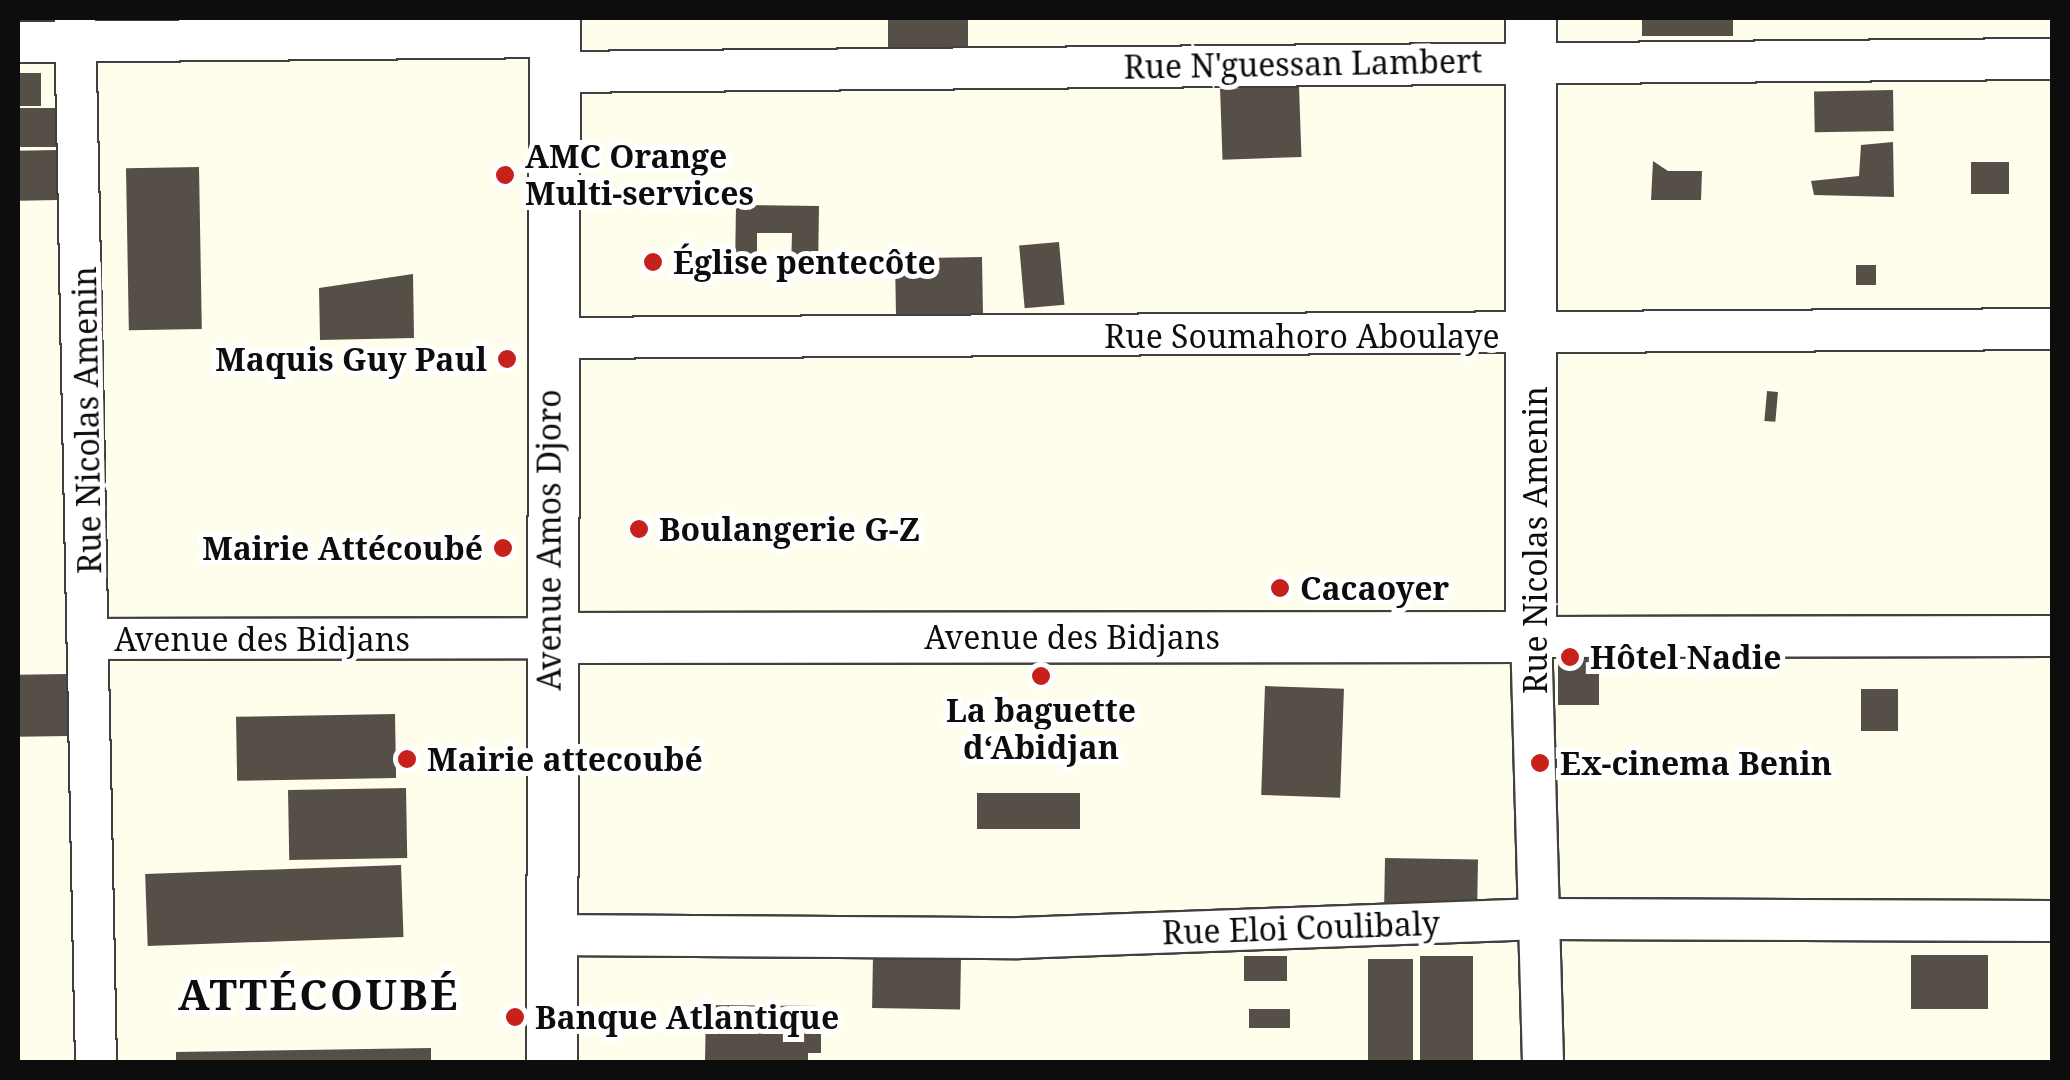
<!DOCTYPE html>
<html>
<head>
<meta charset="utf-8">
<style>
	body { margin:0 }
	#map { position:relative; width:2070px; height:1080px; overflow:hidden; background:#fffdec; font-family:"Noto Serif",serif }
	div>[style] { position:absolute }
	.building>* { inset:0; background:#564f48; transform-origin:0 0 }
	.roads { filter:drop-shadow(2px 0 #404040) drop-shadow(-2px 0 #404040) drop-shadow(0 2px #404040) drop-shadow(0 -2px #404040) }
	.minor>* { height:40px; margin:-20px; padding:0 20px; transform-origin:20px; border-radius:20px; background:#fff }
	.tertiary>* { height:50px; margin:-25px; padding:0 25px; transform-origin:25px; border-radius:25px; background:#fff }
	.dots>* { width:28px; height:28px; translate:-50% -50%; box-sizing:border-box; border:5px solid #fff; border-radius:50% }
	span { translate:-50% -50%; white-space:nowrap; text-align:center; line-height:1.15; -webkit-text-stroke:10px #fff; paint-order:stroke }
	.street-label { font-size:32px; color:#0d0d0d }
	.poi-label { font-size:32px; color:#0d0d0d; font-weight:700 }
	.left { translate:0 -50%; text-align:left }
	.right { translate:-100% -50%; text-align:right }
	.district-label { font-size:42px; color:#0d0d0d; font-weight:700; letter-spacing:2.5px }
	.frame { position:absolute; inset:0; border:20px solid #0d0d0d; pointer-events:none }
</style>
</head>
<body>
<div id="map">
	<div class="building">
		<i style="left:888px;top:18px;width:80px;height:32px"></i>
		<i style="left:1642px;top:18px;width:91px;height:18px"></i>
		<i style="left:41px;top:73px;width:33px;height:23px;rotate:90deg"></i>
		<i style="left:1299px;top:86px;width:71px;height:79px;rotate:88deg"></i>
		<i style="left:1893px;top:90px;width:41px;height:79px;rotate:89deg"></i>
		<i style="left:18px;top:108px;width:39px;height:39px"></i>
		<i style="clip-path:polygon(1893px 142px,1894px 197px,1814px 195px,1811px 181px,1859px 176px,1861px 145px)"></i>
		<i style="left:57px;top:150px;width:50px;height:39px;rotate:89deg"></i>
		<i style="clip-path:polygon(1653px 161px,1668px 171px,1702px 171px,1701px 200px,1651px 200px)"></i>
		<i style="left:2009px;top:162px;width:32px;height:38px;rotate:90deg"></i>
		<i style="left:199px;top:167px;width:162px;height:73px;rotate:89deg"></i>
		<i style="clip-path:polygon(736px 205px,819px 206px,818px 271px,791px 271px,792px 233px,757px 233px,757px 268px,735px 268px)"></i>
		<i style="left:1059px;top:242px;width:63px;height:40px;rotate:85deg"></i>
		<i style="left:982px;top:257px;width:57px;height:87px;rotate:89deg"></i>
		<i style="left:1856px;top:265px;width:20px;height:20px"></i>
		<i style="clip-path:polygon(413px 274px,414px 338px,320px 340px,319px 288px)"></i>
		<i style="left:1767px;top:391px;width:11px;height:30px;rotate:5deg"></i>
		<i style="left:1558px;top:646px;width:41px;height:59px"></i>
		<i style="left:67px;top:674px;width:62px;height:49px;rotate:89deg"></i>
		<i style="left:1265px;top:686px;width:79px;height:109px;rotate:2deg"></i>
		<i style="left:1861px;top:689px;width:37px;height:42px"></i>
		<i style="left:395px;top:714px;width:64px;height:159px;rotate:89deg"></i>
		<i style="left:406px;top:788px;width:70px;height:118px;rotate:89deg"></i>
		<i style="left:977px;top:793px;width:103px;height:36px"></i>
		<i style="left:1385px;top:858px;width:93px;height:47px;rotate:1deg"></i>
		<i style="left:401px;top:865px;width:72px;height:256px;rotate:88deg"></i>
		<i style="left:1911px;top:955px;width:77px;height:54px"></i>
		<i style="left:873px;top:956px;width:88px;height:52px;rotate:1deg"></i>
		<i style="left:1244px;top:956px;width:43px;height:25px"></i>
		<i style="left:1420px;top:956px;width:53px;height:106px"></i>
		<i style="left:1368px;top:959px;width:45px;height:103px"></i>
		<i style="clip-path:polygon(706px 1005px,821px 1006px,821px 1053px,808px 1053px,808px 1062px,705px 1062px)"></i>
		<i style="left:1249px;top:1009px;width:41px;height:19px"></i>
		<i style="clip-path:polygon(431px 1048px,431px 1062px,176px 1062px,176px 1052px)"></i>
	</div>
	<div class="roads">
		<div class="minor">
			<i style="left:75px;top:18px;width:1044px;rotate:88.85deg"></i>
			<i style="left:18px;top:42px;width:537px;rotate:-0.53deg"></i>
			<i style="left:553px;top:72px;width:1499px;rotate:-0.5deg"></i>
			<i style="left:551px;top:338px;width:1501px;rotate:-0.34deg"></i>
			<i style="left:92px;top:639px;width:455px;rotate:-0.1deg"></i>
			<i style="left:549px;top:935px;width:470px;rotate:0.4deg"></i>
			<i style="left:1019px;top:938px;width:521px;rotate:-2.09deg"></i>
			<i style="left:1540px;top:919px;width:512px;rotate:0.22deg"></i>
			<i style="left:1543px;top:1062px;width:425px;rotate:-91.6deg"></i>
			<i style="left:1531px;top:637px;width:521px;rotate:-0.11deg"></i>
		</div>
		<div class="tertiary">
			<i style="left:547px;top:638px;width:984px;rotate:-0.06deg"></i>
			<i style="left:1531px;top:637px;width:619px;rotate:-90deg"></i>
			<i style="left:552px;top:1062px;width:1044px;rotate:-89.84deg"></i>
		</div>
	</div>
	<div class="dots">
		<i style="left:505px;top:175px;background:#c6211b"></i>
		<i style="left:653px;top:262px;background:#c6211b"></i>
		<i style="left:507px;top:359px;background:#c6211b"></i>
		<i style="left:639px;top:529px;background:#c6211b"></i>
		<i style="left:503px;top:548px;background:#c6211b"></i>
		<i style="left:1280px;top:588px;background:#c6211b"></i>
		<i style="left:1570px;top:657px;background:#c6211b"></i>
		<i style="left:1041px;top:676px;background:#c6211b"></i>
		<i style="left:407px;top:759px;background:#c6211b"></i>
		<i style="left:1540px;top:763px;background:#c6211b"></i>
		<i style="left:515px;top:1017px;background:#c6211b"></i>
	</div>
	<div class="street-label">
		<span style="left:1303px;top:64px;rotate:-1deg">Rue N'guessan Lambert</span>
		<span style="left:1302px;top:336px">Rue Soumahoro Aboulaye</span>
		<span style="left:87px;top:420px;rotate:-91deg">Rue Nicolas Amenin</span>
		<span style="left:549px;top:540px;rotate:-90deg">Avenue Amos Djoro</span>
		<span style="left:1535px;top:540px;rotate:-90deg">Rue Nicolas Amenin</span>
		<span style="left:1072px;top:637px">Avenue des Bidjans</span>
		<span style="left:262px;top:639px">Avenue des Bidjans</span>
		<span style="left:1301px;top:928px;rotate:-2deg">Rue Eloi Coulibaly</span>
	</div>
	<div class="poi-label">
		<span class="left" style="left:525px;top:175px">AMC Orange<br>Multi-services</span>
		<span class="left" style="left:673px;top:262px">Église pentecôte</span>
		<span class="right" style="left:487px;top:359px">Maquis Guy Paul</span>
		<span class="left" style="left:659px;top:529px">Boulangerie G-Z</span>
		<span class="right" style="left:483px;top:548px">Mairie Attécoubé</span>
		<span class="left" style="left:1300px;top:588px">Cacaoyer</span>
		<span class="left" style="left:1590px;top:657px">Hôtel Nadie</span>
		<span style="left:1041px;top:729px">La baguette<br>d‘Abidjan</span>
		<span class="left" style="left:427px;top:759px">Mairie attecoubé</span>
		<span class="left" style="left:1560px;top:763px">Ex-cinema Benin</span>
		<span class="left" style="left:535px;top:1017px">Banque Atlantique</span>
	</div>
	<div class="district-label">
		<span style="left:319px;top:994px">ATTÉCOUBÉ</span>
	</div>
	<div class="frame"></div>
</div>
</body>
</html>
